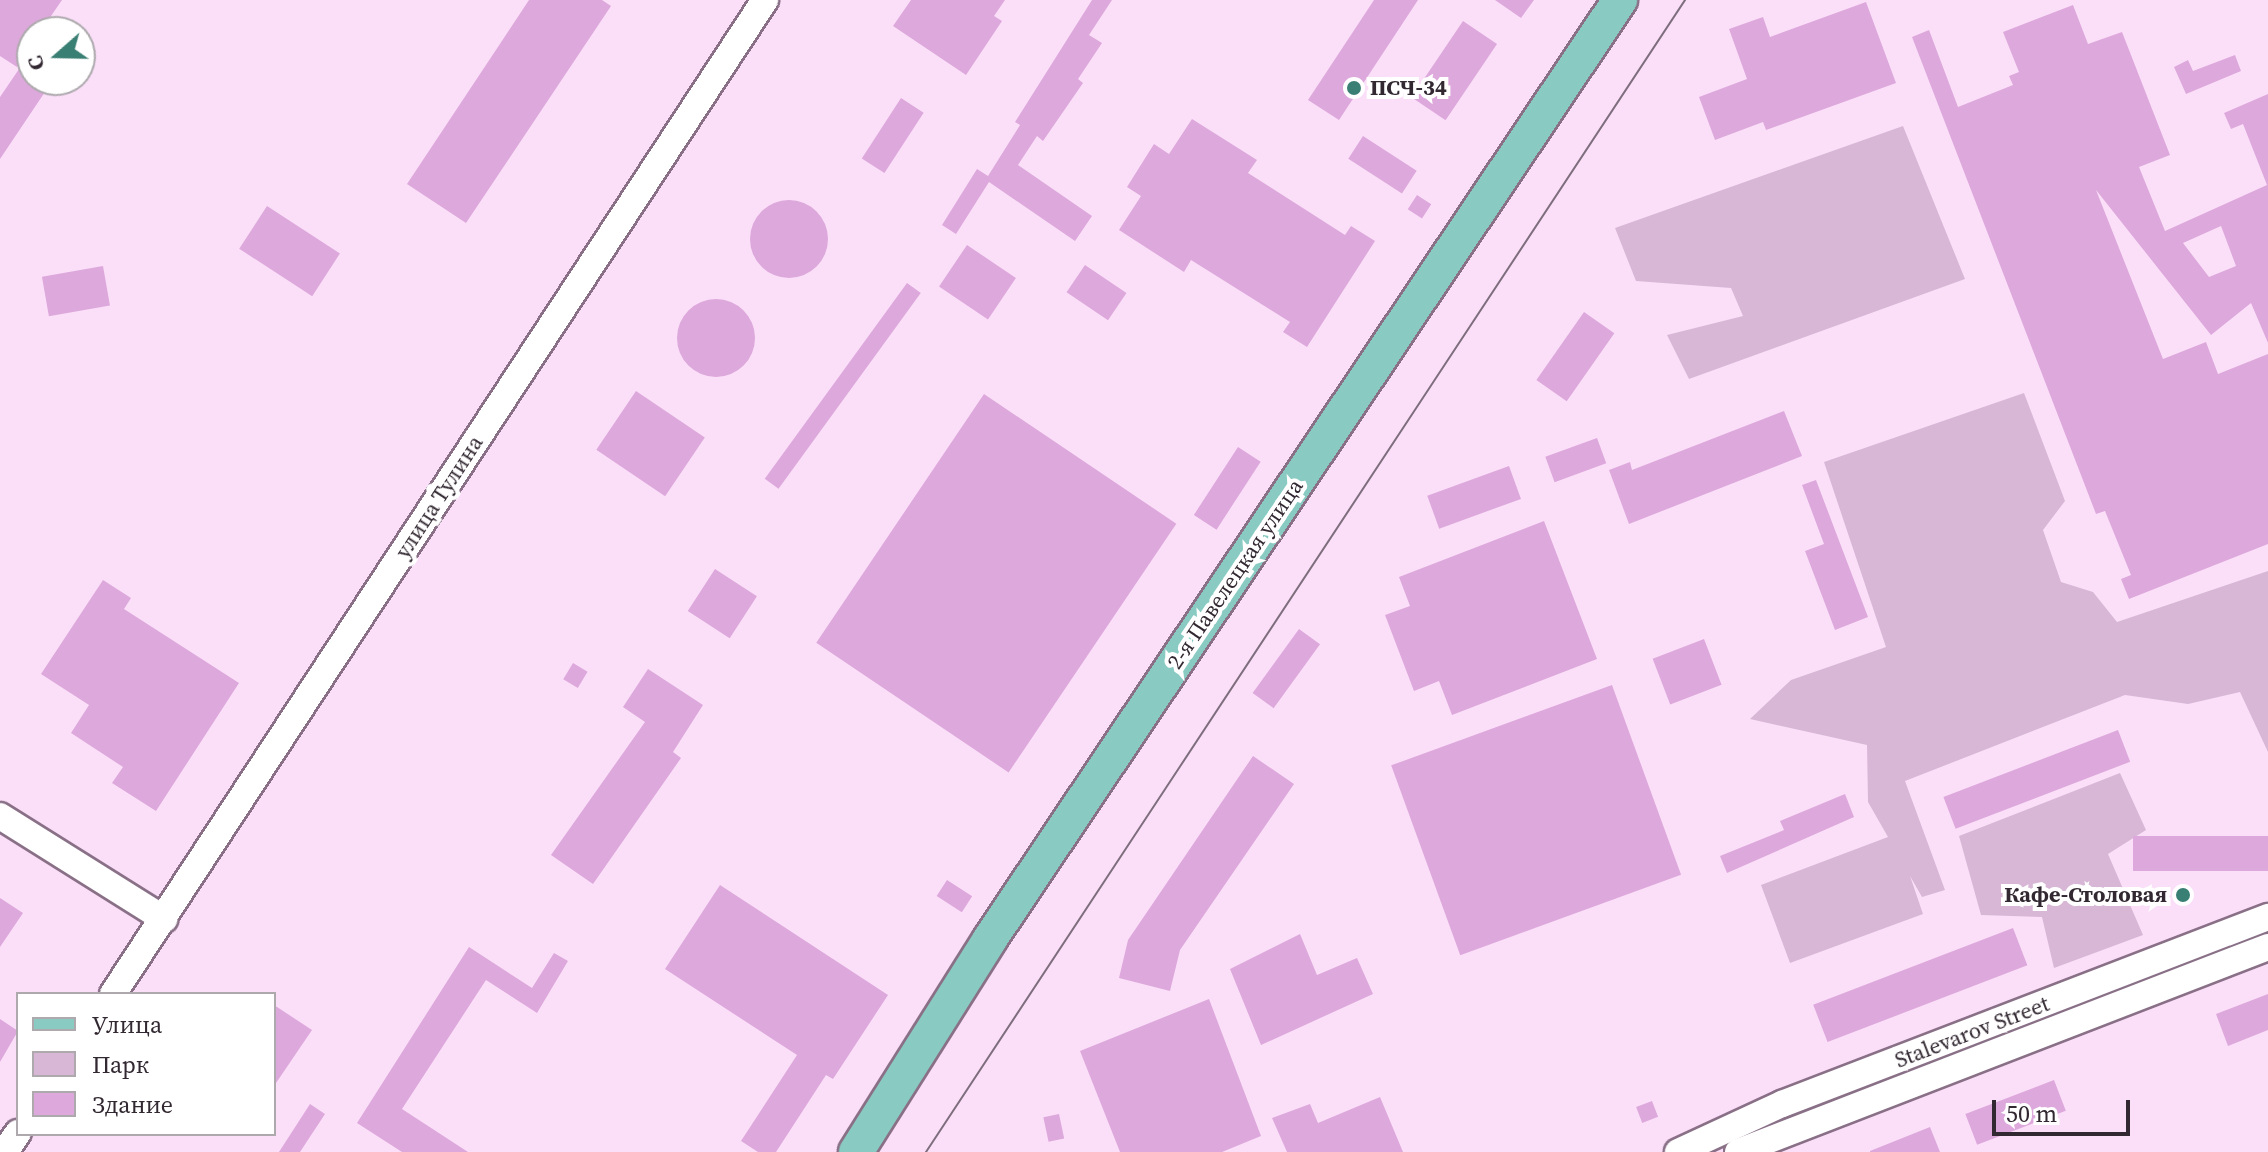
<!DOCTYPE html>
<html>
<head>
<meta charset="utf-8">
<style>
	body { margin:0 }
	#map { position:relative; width:2268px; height:1152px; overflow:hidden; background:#fbdff9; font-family:"Source Serif 4",serif }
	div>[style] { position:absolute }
	.green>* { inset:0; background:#d7b7d5 }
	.building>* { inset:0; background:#dda8db; transform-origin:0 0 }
	.round { border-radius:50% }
	.roads { filter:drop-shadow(2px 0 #897087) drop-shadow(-2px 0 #897087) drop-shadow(0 2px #897087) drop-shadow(0 -2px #897087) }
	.minor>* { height:26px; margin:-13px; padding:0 13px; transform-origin:13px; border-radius:13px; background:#fff }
	.major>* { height:34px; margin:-17px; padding:0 17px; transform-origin:17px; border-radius:17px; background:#89cbc2 }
	.tram>* { height:2px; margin:-1px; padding:0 1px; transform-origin:1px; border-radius:1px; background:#7e6e7d }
	.dots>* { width:22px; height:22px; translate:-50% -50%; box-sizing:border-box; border:4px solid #fff; border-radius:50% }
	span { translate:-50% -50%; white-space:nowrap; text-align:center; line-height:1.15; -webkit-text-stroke:8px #fff; paint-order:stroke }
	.poi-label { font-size:22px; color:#322831; font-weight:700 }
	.left { translate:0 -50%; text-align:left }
	.right { translate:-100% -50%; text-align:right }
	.street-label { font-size:22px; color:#322831 }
	.legend { position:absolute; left:16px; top:992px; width:260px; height:144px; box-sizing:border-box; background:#fff; border:2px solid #ada9ad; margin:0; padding:10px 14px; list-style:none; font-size:24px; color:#322831 }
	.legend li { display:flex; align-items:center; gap:16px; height:40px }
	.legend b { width:40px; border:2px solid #ada9ad }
	.north { position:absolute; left:16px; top:16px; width:80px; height:80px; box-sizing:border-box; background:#fff; border:2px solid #ada9ad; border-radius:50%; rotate:250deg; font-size:22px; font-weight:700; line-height:32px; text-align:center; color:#322831 }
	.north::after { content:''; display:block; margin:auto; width:28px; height:36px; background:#3a7f74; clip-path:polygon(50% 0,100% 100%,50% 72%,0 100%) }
	.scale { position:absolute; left:1992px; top:1100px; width:138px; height:36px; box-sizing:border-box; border:4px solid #322831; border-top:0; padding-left:10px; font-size:24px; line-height:28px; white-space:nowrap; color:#322831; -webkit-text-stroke:6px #fff; paint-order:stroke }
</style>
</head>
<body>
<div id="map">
	<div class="green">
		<i style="clip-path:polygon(1903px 126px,1965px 279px,1689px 379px,1667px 335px,1743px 316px,1731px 288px,1636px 281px,1615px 228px)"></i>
		<i style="clip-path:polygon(2024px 393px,2065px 501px,2043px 530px,2061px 582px,2093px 592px,2117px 622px,2268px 571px,2268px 752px,2240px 692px,2188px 704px,2125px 695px,1905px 781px,1945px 890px,1922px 897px,1910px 876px,1923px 914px,1790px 963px,1761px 885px,1888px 837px,1868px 802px,1867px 745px,1750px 719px,1791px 680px,1886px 647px,1824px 462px)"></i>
		<i style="clip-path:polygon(2120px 773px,2146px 830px,2108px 854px,2143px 935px,2054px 968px,2042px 917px,1981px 915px,1959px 836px)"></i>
	</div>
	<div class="building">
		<i style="clip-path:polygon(0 0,62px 0,40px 32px,32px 32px,32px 45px,17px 67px,0 56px)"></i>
		<i style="clip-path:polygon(529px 0,602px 0,611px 6px,466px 223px,407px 184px)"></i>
		<i style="clip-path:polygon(911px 0,1005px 0,994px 16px,1002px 21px,966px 75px,893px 26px)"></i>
		<i style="clip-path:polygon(1092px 0,1112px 0,1089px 35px,1102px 43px,1078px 79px,1083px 83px,1043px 141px,1037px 136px,1018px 165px,1092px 216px,1075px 241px,989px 182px,956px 234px,942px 225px,977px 169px,988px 176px,1020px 125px,1015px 122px)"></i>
		<i style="clip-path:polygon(1374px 0,1418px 0,1339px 120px,1308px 100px)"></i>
		<i style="clip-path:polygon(1495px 0,1534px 0,1521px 18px)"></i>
		<i style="clip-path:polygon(1866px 2px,1896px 83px,1766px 130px,1763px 122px,1715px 140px,1699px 97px,1747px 79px,1729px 29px,1763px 17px,1770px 37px)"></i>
		<i style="clip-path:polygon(evenodd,2073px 5px,2088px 44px,2122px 32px,2170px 155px,2139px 167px,2165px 231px,2267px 185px,2243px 124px,2231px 129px,2224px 113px,2268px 94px,2268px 343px,2251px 303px,2211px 335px,2096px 190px,2163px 359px,2206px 342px,2218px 374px,2268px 354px,2268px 544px,2129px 599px,2121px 579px,2131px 575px,2105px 511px,2096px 514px,1912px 37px,1929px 30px,1958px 107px,2013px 85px,2009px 76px,2019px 72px,2003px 32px,2073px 5px,2221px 226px,2236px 266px,2209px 277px,2183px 243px,2221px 226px)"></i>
		<i style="left:1463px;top:21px;width:41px;height:92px;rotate:34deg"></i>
		<i style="clip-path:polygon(32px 50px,32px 80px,53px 80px,0 159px,0 97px)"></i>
		<i style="clip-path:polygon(2235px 55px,2241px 71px,2186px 94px,2174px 67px,2188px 60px,2193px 71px)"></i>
		<i style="left:901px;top:98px;width:27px;height:72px;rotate:33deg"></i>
		<i style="clip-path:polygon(1192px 119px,1257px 160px,1248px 173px,1345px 235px,1351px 226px,1375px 241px,1307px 347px,1283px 332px,1290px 322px,1191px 260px,1184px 272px,1119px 230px,1141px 196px,1127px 187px,1154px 144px,1169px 154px)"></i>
		<i style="left:1363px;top:136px;width:64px;height:27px;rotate:33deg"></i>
		<i style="left:1417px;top:195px;width:17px;height:17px;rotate:33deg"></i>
		<i class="round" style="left:750px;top:200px;width:78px;height:78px"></i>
		<i style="left:267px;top:206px;width:87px;height:51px;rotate:33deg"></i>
		<i style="left:967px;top:245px;width:59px;height:50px;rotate:34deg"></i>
		<i style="left:1085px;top:265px;width:50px;height:33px;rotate:34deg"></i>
		<i style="left:103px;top:266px;width:40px;height:62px;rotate:80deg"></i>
		<i style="left:907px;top:283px;width:17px;height:242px;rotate:36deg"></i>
		<i class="round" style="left:677px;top:299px;width:78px;height:78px"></i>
		<i style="left:1584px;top:312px;width:37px;height:83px;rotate:35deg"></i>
		<i style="left:636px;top:391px;width:83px;height:71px;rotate:34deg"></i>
		<i style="left:984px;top:394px;width:232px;height:300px;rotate:34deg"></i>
		<i style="clip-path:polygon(1784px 411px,1802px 456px,1629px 524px,1609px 470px,1630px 462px,1632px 470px)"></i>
		<i style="left:1597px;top:438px;width:27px;height:55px;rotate:70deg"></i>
		<i style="left:1238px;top:447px;width:27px;height:81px;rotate:33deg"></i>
		<i style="left:1509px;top:466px;width:35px;height:87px;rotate:70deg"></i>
		<i style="clip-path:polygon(1816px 480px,1868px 617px,1835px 630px,1805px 551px,1824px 544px,1802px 485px)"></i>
		<i style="clip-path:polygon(1544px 521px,1597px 659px,1452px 715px,1439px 681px,1414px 691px,1385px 615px,1410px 606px,1399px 577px)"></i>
		<i style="left:715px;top:569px;width:50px;height:50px;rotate:33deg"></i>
		<i style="clip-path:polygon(103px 580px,131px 598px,124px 609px,239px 683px,156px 811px,112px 783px,123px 767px,71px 733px,89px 705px,41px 674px)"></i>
		<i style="left:1299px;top:629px;width:26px;height:79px;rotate:36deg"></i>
		<i style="left:1704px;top:639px;width:49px;height:55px;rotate:69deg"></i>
		<i style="left:573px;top:663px;width:17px;height:19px;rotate:31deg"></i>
		<i style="clip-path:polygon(648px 669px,703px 705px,673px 752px,681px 758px,593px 884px,551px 855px,645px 722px,623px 707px)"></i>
		<i style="left:1612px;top:685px;width:202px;height:235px;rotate:70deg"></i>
		<i style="left:2118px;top:730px;width:34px;height:187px;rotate:69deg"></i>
		<i style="clip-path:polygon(1253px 756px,1294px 784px,1180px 950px,1170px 991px,1119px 978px,1128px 940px)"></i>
		<i style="clip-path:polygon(1845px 794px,1854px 817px,1727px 873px,1720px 856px,1784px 830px,1780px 821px)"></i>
		<i style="left:2268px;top:836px;width:35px;height:135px;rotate:90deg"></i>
		<i style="left:947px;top:880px;width:30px;height:19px;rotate:33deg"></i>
		<i style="clip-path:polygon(720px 885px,888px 995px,833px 1079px,826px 1075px,776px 1152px,758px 1152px,741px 1141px,797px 1055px,665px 969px)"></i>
		<i style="clip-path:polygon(0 898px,23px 913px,0 947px)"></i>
		<i style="left:2013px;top:928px;width:40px;height:214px;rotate:69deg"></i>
		<i style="clip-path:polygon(1300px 934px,1317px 975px,1357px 958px,1373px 994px,1261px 1045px,1230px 969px)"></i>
		<i style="clip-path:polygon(469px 947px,532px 988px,554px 953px,568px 961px,537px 1013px,486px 980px,402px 1109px,468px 1152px,402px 1152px,357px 1123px)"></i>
		<i style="clip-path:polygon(2268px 994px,2268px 1030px,2228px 1046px,2216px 1014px)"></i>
		<i style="clip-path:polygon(1209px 999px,1261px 1136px,1222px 1152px,1120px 1152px,1080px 1051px)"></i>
		<i style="clip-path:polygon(274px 1005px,312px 1030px,274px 1086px)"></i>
		<i style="clip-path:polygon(0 1019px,18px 1031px,0 1062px)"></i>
		<i style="left:2054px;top:1080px;width:33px;height:95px;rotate:69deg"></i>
		<i style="clip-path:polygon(1380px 1097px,1403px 1152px,1287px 1152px,1272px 1118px,1310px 1104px,1318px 1123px)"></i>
		<i style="left:1652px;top:1101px;width:17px;height:17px;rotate:69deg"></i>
		<i style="clip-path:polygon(310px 1104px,325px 1114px,300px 1152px,279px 1152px)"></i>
		<i style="left:1059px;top:1114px;width:25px;height:16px;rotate:78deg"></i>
		<i style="clip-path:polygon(1930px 1127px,1940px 1152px,1870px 1152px,1870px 1151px)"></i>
	</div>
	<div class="roads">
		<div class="minor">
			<i style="left:0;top:816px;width:194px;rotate:32.1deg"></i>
			<i style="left:113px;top:994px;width:1189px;rotate:-56.74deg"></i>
			<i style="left:5px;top:1152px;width:23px;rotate:-56deg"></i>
			<i style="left:1678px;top:1152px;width:115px;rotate:-24.8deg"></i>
			<i style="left:1782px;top:1104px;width:521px;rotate:-21.05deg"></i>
			<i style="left:1738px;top:1152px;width:568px;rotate:-21.15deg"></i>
		</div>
		<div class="major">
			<i style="left:856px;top:1152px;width:252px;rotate:-57.8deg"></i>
			<i style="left:990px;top:939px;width:1131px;rotate:-56.14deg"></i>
		</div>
	</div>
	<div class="tram">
		<i style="left:926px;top:1152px;width:1380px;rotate:-56.62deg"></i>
	</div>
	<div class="dots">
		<i style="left:1354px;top:88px;background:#3a7f74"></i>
		<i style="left:2183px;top:895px;background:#3a7f74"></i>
	</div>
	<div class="poi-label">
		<span class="left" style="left:1370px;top:88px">ПСЧ-34</span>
		<span class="right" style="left:2167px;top:895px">Кафе-Столовая</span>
	</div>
	<div class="street-label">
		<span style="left:439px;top:497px;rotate:-57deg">улица Тулина</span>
		<span style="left:1235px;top:574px;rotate:-56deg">2-я Павелецкая улица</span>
		<span style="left:1972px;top:1032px;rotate:-21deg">Stalevarov Street</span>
	</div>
	<ul class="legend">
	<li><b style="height:10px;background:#89cbc2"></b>Улица</li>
	<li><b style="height:22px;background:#d7b7d5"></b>Парк</li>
	<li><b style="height:22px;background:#dda8db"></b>Здание</li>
	</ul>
	<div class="north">С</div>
	<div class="scale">50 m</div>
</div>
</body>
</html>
